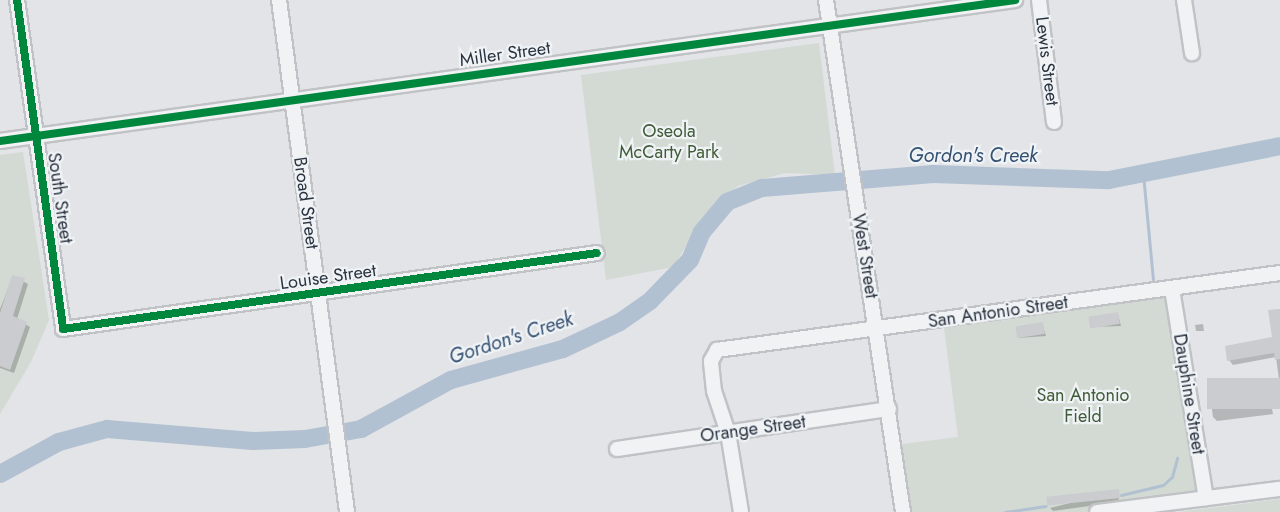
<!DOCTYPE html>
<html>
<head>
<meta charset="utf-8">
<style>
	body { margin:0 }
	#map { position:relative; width:1280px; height:512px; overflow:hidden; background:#e2e4e7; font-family:Jost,sans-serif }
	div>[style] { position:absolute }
	.green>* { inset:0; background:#d3dad3 }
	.shadow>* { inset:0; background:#0003 }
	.stream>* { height:3px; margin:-1.5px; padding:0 1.5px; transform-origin:1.5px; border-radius:1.5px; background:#b2c1d1 }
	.river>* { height:18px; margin:-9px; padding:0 9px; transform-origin:9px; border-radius:9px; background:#b2c1d1 }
	.building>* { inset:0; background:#cacccf; transform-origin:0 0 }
	.roads { filter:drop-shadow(2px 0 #c0c2c5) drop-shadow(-2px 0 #c0c2c5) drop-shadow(0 2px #c0c2c5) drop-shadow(0 -2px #c0c2c5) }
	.minor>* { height:14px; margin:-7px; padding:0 7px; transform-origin:7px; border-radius:7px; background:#f1f2f4 }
	.cycleway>* { height:8px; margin:-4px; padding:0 4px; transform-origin:4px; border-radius:4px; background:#00873e }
	span { translate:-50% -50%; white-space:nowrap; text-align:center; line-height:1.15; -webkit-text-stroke:4.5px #f0f3f6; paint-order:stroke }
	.street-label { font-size:18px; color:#29323f }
	.park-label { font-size:18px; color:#3f5b37 }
	.water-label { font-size:20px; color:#355172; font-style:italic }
</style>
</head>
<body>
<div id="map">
	<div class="green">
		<i style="clip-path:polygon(819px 43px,835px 175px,785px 173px,738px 186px,705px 216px,673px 267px,606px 280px,581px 75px)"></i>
		<i style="clip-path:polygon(23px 152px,49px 320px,31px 362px,0 414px,0 155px)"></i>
		<i style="clip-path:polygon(1172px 289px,1206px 498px,1097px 512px,903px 512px,894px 445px,958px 437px,943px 320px)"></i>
		<i style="clip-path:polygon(1280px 499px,1280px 512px,1179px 512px)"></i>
	</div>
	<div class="shadow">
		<i style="clip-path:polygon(13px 276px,28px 284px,17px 319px,30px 327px,14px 373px,0 368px,0 309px)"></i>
		<i style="clip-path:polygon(1280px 310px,1280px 395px,1270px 397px,1273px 414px,1217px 421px,1213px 417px,1209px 389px,1279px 380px,1276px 357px,1233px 365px,1229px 360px,1274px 339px)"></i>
		<i style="clip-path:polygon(1118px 314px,1121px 326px,1091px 327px)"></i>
		<i style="clip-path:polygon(1042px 323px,1046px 336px,1018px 338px)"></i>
		<i style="clip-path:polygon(1203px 324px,1204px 331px,1196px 331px,1195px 325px)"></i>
		<i style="clip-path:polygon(1118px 491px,1119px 502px,1053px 511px,1050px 508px)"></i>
	</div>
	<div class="stream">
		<i style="left:1143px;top:174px;width:106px;rotate:84.6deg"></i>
		<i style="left:1121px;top:495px;width:43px;rotate:-13.4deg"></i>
		<i style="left:1163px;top:485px;width:12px;rotate:-42deg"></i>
		<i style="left:1172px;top:477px;width:20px;rotate:-75deg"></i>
		<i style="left:1005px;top:512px;width:41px;rotate:-8.3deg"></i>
	</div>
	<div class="river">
		<i style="left:0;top:474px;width:67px;rotate:-28.5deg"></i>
		<i style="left:59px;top:442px;width:50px;rotate:-15.2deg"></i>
		<i style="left:107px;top:429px;width:146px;rotate:4.7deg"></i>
		<i style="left:253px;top:441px;width:52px;rotate:-2.2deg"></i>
		<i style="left:305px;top:439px;width:57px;rotate:-10.1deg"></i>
		<i style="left:361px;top:429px;width:102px;rotate:-28.6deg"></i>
		<i style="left:451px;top:380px;width:116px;rotate:-15.5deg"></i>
		<i style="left:563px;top:349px;width:63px;rotate:-25.3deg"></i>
		<i style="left:620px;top:322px;width:37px;rotate:-35deg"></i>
		<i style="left:650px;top:301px;width:57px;rotate:-45.7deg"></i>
		<i style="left:690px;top:260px;width:30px;rotate:-67deg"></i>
		<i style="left:702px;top:232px;width:39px;rotate:-50deg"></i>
		<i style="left:727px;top:202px;width:38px;rotate:-22deg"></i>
		<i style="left:762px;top:188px;width:172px;rotate:-4.7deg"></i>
		<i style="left:933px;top:174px;width:176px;rotate:2deg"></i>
		<i style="left:1109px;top:180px;width:174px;rotate:-11.2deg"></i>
	</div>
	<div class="building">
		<i style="clip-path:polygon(12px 275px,25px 278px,13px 316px,27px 322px,10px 370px,0 366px,0 313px)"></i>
		<i style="clip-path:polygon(1280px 309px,1280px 359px,1275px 360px,1274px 353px,1227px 361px,1225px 346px,1272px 337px,1268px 310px)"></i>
		<i style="left:1118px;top:312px;width:12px;height:30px;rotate:81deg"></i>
		<i style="left:1043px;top:322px;width:12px;height:28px;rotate:81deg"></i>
		<i style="left:1280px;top:378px;width:31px;height:73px;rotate:90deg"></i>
		<i style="left:1119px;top:489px;width:9px;height:73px;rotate:84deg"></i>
	</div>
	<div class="roads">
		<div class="minor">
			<i style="left:17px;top:0;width:332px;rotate:82deg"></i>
			<i style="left:63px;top:329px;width:539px;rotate:-8.1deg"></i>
			<i style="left:279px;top:0;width:516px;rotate:82.43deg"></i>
			<i style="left:826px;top:0;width:518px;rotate:81.45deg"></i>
			<i style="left:1039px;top:0;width:123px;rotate:83deg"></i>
			<i style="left:1184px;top:0;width:54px;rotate:81.4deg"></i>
			<i style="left:0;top:141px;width:1025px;rotate:-7.91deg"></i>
			<i style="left:1172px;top:289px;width:212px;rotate:80.8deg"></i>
			<i style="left:617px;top:449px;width:275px;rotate:-8.4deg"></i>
			<i style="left:741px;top:512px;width:80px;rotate:-99.3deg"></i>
			<i style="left:728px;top:433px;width:44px;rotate:-108.4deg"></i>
			<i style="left:714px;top:391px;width:30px;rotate:-96deg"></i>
			<i style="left:711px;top:361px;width:13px;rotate:-61deg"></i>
			<i style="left:717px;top:350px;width:568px;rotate:-7.79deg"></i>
			<i style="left:1097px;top:512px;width:184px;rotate:-7.2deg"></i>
		</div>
	</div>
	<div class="cycleway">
		<i style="left:17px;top:0;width:332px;rotate:82deg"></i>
		<i style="left:63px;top:329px;width:539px;rotate:-8.1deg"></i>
		<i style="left:0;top:141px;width:1025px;rotate:-7.91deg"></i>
	</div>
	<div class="street-label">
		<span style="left:505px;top:54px;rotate:-8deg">Miller Street</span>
		<span style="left:1047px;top:61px;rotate:83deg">Lewis Street</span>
		<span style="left:60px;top:198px;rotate:82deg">South Street</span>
		<span style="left:306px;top:203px;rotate:82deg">Broad Street</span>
		<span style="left:865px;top:256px;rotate:81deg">West Street</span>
		<span style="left:328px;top:277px;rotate:-8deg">Louise Street</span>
		<span style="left:998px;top:312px;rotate:-8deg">San Antonio Street</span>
		<span style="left:1189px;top:394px;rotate:81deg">Dauphine Street</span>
		<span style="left:753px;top:429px;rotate:-8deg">Orange Street</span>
	</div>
	<div class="park-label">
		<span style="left:669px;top:142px">Oseola<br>McCarty Park</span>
		<span style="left:1083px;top:406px">San Antonio<br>Field</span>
	</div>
	<div class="water-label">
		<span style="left:973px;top:155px">Gordon's Creek</span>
		<span style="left:511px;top:338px;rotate:-18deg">Gordon's Creek</span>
	</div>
</div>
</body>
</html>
